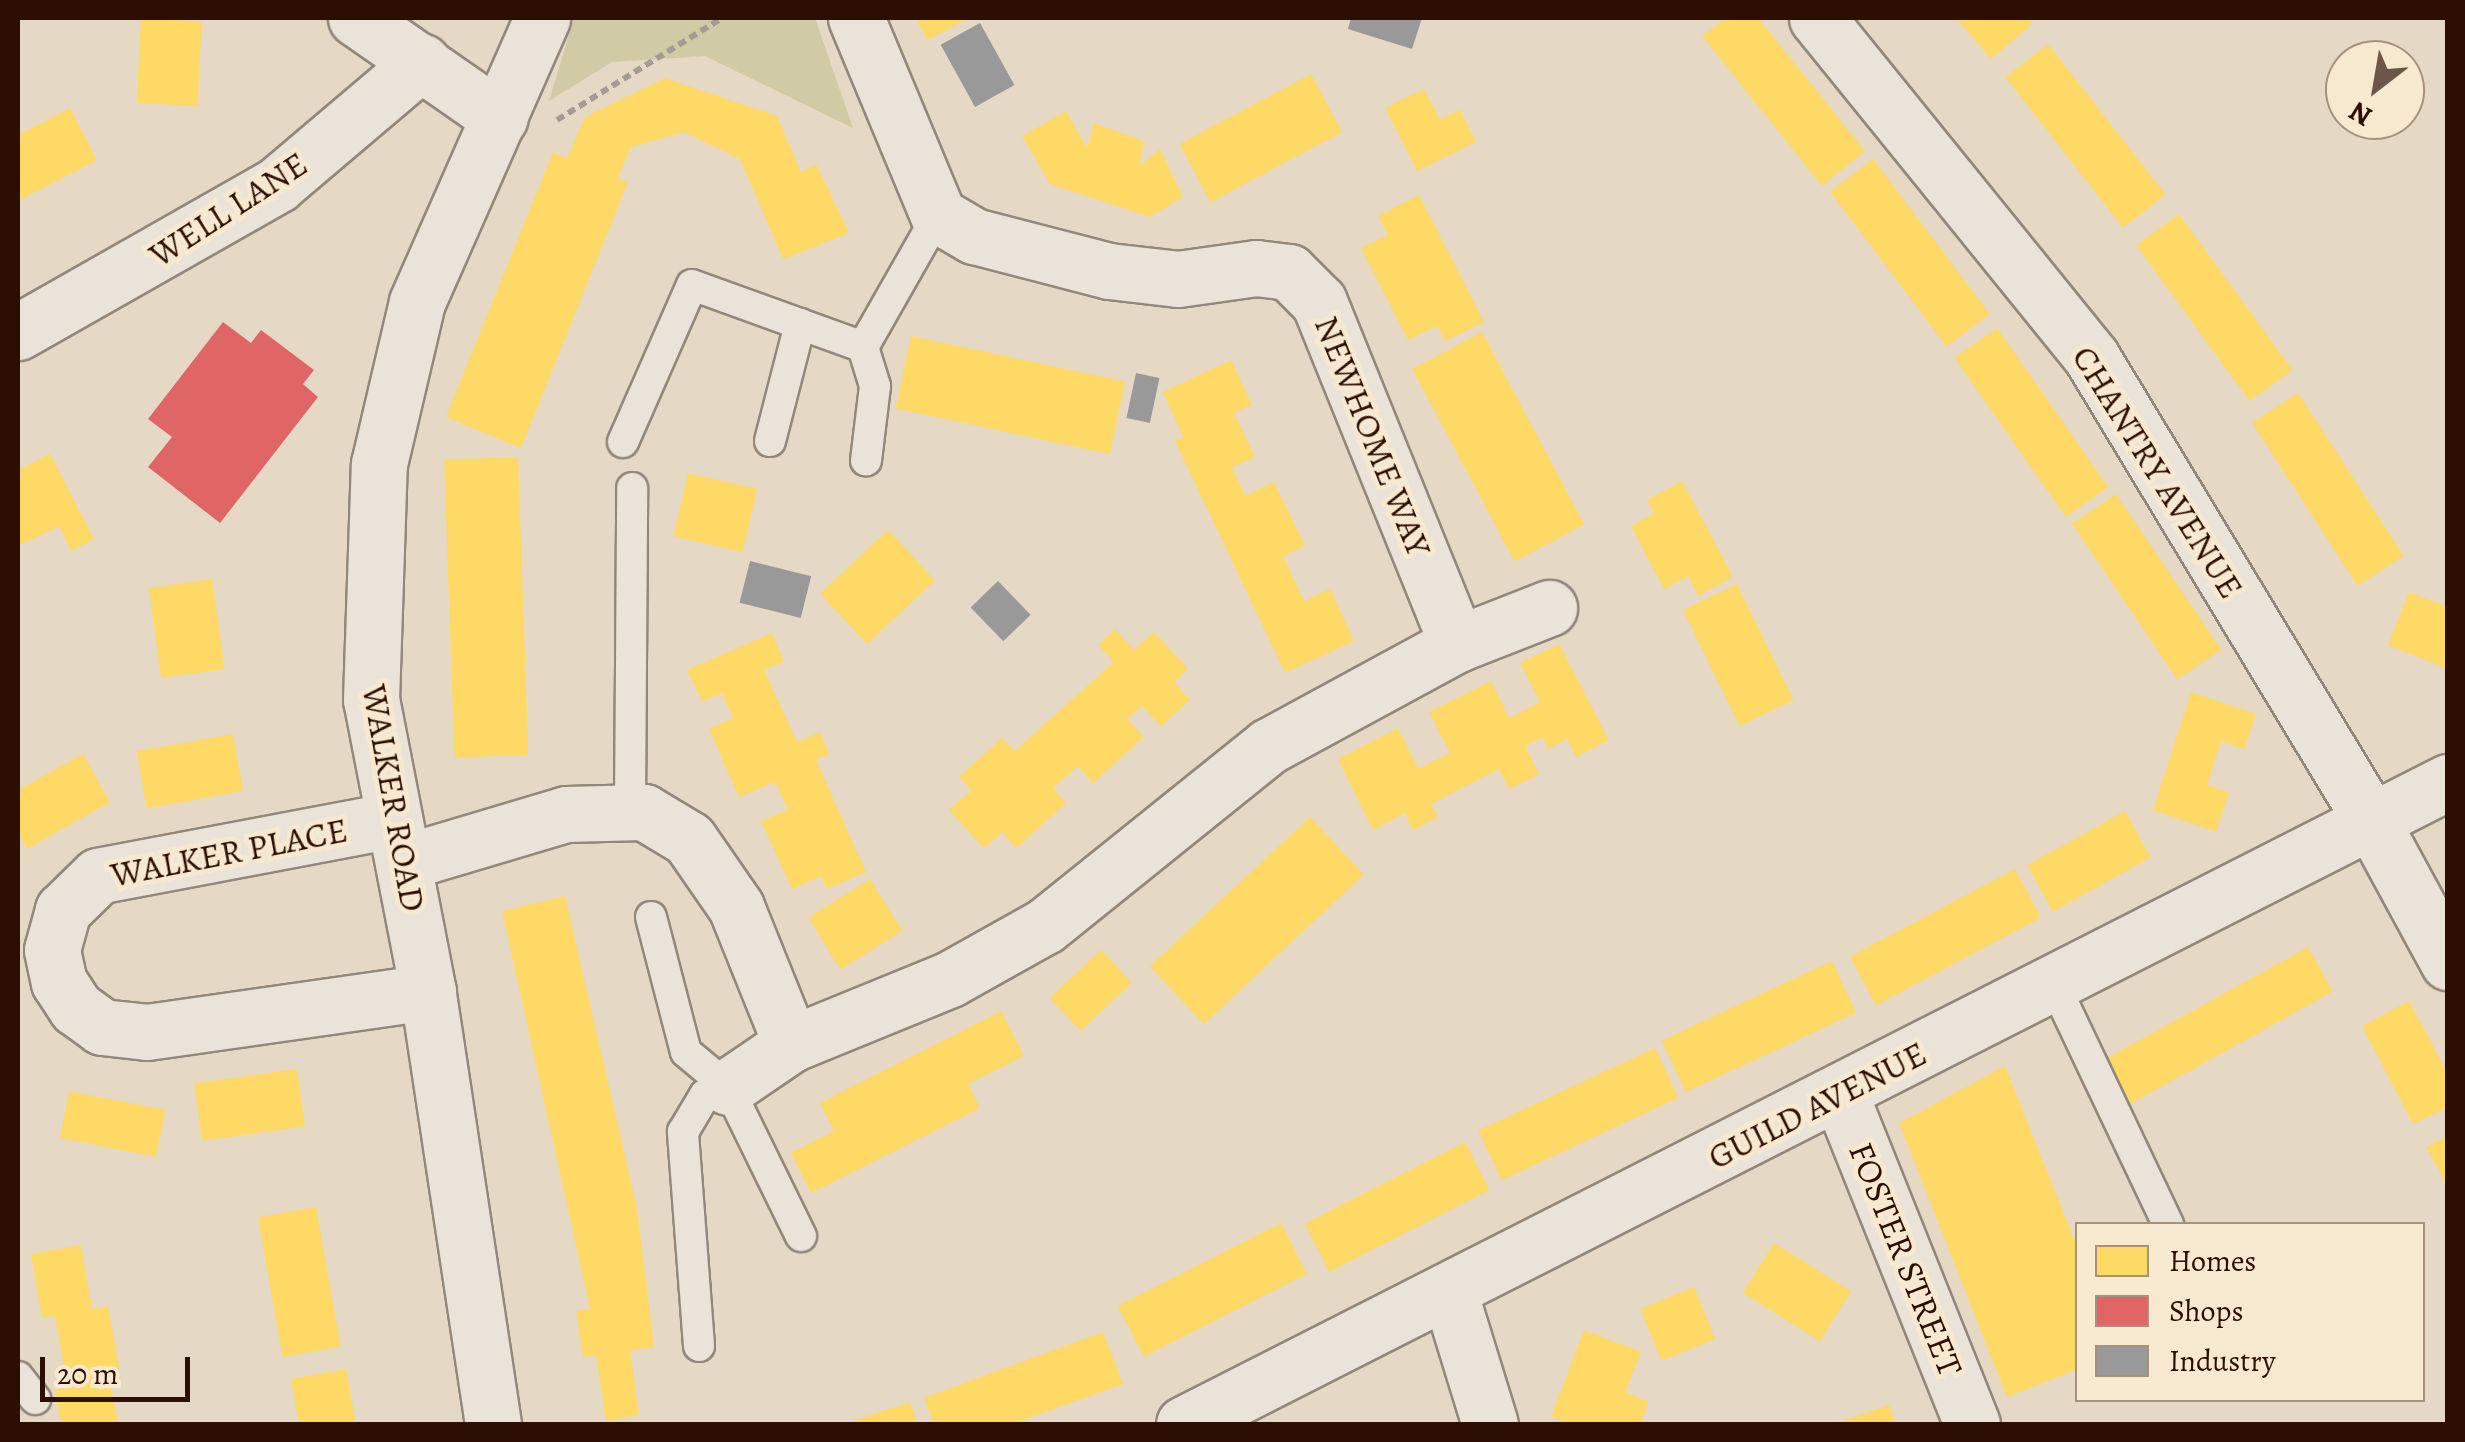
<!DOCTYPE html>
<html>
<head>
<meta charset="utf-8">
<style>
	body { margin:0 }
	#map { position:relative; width:2465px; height:1442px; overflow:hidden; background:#e5d8c4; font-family:Alegreya,serif }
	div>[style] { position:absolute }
	.green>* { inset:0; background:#d0caa5 }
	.homes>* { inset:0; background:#ffd966; transform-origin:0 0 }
	.shops>* { inset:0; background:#e06666 }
	.industry>* { inset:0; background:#999; transform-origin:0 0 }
	.path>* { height:6px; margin-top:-3px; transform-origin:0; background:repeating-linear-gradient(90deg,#a49c94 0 8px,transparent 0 13px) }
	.roads { filter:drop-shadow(2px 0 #92877b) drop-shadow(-2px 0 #92877b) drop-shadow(0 2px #92877b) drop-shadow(0 -2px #92877b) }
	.service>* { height:30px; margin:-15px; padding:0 15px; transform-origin:15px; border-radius:15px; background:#e9e3d9 }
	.minor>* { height:55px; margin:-27.5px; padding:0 27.5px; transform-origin:27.5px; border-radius:27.5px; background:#e9e3d9 }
	.tertiary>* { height:55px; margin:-27.5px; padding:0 27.5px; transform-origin:27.5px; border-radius:27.5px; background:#e9e3d9 }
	span { translate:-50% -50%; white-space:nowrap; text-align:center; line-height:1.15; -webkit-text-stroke:10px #f7e8d0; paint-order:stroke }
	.street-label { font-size:35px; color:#2c0e03 }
	.frame { position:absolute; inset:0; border:20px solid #2c0e03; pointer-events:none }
	.legend { position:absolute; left:2075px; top:1222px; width:350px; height:180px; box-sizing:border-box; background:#f7e8d0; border:2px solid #a6917e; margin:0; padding:12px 18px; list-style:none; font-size:30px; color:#2c0e03 }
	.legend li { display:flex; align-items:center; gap:20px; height:50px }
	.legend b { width:50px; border:2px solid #a6917e }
	.north { position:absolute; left:2325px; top:40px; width:100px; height:100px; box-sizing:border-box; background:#f7e8d0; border:2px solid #a6917e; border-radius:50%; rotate:211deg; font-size:28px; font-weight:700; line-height:40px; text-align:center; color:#2c0e03 }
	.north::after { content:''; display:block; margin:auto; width:35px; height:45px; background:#6d5547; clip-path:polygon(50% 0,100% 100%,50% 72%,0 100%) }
	.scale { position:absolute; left:40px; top:1357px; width:150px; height:45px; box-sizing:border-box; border:5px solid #2c0e03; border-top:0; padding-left:12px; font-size:30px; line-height:35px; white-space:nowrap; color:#2c0e03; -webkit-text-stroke:8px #f7e8d0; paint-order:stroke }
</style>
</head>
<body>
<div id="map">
	<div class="green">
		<i style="clip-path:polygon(574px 18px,815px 18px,853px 128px,705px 56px,612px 62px,549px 101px)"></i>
	</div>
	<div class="homes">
		<i style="left:141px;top:18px;width:61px;height:85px;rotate:3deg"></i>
		<i style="clip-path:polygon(916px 18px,969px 18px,927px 40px)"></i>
		<i style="clip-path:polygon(1726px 18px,1758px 18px,1865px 151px,1822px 186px,1702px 36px)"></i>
		<i style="clip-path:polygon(1956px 18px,2027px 18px,2032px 24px,1991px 59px)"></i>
		<i style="left:2048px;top:44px;width:191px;height:54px;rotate:52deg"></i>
		<i style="left:1311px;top:74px;width:66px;height:149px;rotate:62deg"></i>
		<i style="clip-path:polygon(665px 78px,777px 116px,801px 172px,816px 164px,849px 233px,783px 259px,740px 159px,684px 132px,631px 147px,617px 179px,628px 182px,521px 448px,446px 417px,553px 152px,567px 158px,585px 117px)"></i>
		<i style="clip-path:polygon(1424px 89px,1440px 119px,1460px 110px,1476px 142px,1417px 171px,1385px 108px)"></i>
		<i style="clip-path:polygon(70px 108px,97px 160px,18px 201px,18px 135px)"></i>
		<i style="clip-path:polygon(1066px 111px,1087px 148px,1094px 123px,1144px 141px,1139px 166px,1160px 149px,1183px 197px,1150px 217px,1050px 184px,1022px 136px)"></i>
		<i style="left:1873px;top:159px;width:194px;height:54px;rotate:53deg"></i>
		<i style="clip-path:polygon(1419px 195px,1484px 322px,1445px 341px,1437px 326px,1408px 340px,1361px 248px,1388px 235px,1378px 216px)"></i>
		<i style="left:2179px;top:214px;width:193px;height:53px;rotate:54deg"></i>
		<i style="left:1997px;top:328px;width:194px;height:52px;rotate:55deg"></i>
		<i style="left:1482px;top:332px;width:218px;height:79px;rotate:62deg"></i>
		<i style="left:911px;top:336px;width:219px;height:74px;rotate:12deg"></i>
		<i style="clip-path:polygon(1231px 360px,1252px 405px,1234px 413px,1255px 457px,1232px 467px,1245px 496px,1274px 482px,1305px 546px,1283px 556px,1304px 601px,1330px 589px,1354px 641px,1285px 673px,1175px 441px,1183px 437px,1163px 392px)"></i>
		<i style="left:2298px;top:393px;width:194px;height:55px;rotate:57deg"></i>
		<i style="clip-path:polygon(50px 454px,94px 539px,71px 551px,59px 526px,18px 546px,18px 470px)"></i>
		<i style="left:518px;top:457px;width:298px;height:74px;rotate:88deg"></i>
		<i style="left:688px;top:473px;width:71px;height:65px;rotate:13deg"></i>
		<i style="clip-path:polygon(1682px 481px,1733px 577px,1698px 596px,1688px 576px,1664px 589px,1631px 526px,1654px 513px,1647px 500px)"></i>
		<i style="left:2116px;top:494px;width:188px;height:53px;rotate:56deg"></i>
		<i style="left:888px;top:530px;width:69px;height:93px;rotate:47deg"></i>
		<i style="left:212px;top:579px;width:91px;height:64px;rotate:82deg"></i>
		<i style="left:1737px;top:584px;width:129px;height:60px;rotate:64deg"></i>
		<i style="clip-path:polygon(2409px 592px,2448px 607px,2448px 669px,2388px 645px)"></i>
		<i style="clip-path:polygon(1115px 629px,1134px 650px,1154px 632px,1188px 669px,1174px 682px,1190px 700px,1161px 726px,1142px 706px,1127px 719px,1144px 737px,1116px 762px,1093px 783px,1078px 766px,1053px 788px,1066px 803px,1016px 848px,1002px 832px,984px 848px,949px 810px,971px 790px,959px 777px,1002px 738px,1015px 751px,1108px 667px,1114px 662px,1098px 645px)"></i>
		<i style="clip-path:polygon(772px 633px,784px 661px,764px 670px,797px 742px,820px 732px,829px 754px,816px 760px,866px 872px,827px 889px,821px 876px,792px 889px,761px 821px,788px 810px,775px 782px,739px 797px,709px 729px,733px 718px,727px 705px,722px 693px,702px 701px,687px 670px)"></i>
		<i style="clip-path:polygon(1559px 644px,1609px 740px,1576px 757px,1567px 739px,1548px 749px,1543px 737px,1525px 746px,1539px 774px,1509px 789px,1499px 769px,1431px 804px,1438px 817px,1413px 830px,1405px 813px,1373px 830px,1338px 759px,1398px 728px,1418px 769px,1450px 753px,1429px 712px,1491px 681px,1509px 718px,1540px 702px,1520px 663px)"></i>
		<i style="clip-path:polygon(2191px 692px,2256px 714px,2244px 749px,2221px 741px,2207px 785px,2229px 792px,2216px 832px,2153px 810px)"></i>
		<i style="left:233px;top:734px;width:58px;height:98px;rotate:80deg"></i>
		<i style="clip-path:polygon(83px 754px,110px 802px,27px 849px,18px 831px,18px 790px)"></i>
		<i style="left:2125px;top:811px;width:53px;height:112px;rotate:61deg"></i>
		<i style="left:1310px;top:817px;width:79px;height:219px;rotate:47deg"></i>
		<i style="left:2015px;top:869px;width:55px;height:187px;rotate:62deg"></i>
		<i style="left:870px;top:879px;width:61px;height:73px;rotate:58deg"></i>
		<i style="clip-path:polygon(565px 896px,637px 1208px,654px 1347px,630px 1350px,639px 1415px,606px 1421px,596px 1355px,583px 1357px,576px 1311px,590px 1309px,502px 911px)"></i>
		<i style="left:2308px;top:947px;width:51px;height:242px;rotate:61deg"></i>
		<i style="left:1101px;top:950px;width:45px;height:70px;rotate:47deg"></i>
		<i style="left:1832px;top:961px;width:57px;height:188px;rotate:65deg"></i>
		<i style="clip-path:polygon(2409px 1001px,2448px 1074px,2448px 1107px,2413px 1124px,2362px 1026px)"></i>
		<i style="clip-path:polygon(1001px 1011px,1024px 1056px,968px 1084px,980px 1108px,811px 1193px,791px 1153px,834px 1131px,820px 1103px)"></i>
		<i style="left:1655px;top:1048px;width:55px;height:195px;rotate:65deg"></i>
		<i style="clip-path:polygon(2005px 1066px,2078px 1249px,2078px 1369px,2007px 1397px,1899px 1123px)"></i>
		<i style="left:297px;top:1069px;width:58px;height:104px;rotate:82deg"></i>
		<i style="left:69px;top:1091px;width:98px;height:48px;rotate:11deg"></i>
		<i style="clip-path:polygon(2448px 1136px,2448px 1187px,2426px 1147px)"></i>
		<i style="left:1465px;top:1142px;width:54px;height:180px;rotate:63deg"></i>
		<i style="left:316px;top:1207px;width:142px;height:59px;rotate:80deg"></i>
		<i style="left:1281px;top:1223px;width:57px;height:183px;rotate:63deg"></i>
		<i style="left:1774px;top:1243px;width:91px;height:59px;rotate:32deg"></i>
		<i style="clip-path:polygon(81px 1245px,92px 1309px,108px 1306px,121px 1379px,110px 1381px,118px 1424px,61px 1424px,55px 1390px,68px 1388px,55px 1316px,42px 1318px,31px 1254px)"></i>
		<i style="left:1694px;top:1287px;width:56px;height:58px;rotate:68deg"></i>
		<i style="clip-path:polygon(1584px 1330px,1641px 1352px,1625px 1392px,1649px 1402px,1640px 1424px,1568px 1424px,1551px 1416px)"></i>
		<i style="clip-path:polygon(1103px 1332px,1123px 1384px,1012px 1424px,934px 1424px,924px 1398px)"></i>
		<i style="clip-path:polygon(346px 1369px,356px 1424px,299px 1424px,291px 1379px)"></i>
		<i style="clip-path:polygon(910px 1402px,918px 1424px,843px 1424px)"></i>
		<i style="clip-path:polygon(1889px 1405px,1896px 1424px,1833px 1424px)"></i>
	</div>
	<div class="shops">
		<i style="clip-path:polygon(223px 322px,251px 343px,261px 330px,314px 370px,303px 384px,318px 397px,220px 523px,148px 467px,172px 437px,148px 419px)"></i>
	</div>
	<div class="industry">
		<i style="clip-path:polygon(1351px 18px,1422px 18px,1412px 49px,1348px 29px)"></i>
		<i style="left:980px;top:23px;width:71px;height:45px;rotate:61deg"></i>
		<i style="left:1136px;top:373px;width:24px;height:46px;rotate:12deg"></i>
		<i style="left:750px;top:561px;width:63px;height:43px;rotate:14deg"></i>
		<i style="left:998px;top:581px;width:47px;height:38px;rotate:46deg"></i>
	</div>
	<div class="path">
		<i style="left:557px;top:120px;width:194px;rotate:-31.7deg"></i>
	</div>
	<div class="roads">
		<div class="service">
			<i style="left:863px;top:347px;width:41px;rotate:72.9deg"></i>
			<i style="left:875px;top:386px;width:75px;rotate:96.9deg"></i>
			<i style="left:770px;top:441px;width:121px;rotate:-75.6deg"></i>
			<i style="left:623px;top:442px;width:171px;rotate:-66.3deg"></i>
			<i style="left:692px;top:285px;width:182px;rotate:19.9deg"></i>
			<i style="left:863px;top:347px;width:152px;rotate:-60.4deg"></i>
			<i style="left:630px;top:808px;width:320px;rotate:-89.6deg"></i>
			<i style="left:651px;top:917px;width:139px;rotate:75.5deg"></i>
			<i style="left:686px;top:1052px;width:55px;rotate:39.8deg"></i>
			<i style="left:728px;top:1087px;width:166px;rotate:63.9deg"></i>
			<i style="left:2054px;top:984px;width:266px;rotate:64.6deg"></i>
			<i style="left:699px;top:1346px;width:215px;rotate:-94.3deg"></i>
			<i style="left:683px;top:1132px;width:43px;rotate:-59.3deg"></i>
			<i style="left:705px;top:1095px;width:24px;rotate:-19deg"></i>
			<i style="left:18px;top:1377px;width:28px;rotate:52deg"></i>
		</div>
		<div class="minor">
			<i style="left:356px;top:18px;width:175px;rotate:34.8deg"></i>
			<i style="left:856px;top:18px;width:213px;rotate:67.4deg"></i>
			<i style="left:938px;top:215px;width:42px;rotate:30.3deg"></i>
			<i style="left:974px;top:236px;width:139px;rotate:14.5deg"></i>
			<i style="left:1109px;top:271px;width:69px;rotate:6.6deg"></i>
			<i style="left:1178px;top:279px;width:79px;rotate:-8deg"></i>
			<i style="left:1256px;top:268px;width:33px;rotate:7deg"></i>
			<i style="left:1289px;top:272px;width:42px;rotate:45deg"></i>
			<i style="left:1319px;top:302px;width:369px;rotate:68deg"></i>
			<i style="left:1817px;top:18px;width:437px;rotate:51deg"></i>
			<i style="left:2092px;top:358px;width:540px;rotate:58.87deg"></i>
			<i style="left:2371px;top:820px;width:162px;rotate:61.5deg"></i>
			<i style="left:18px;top:332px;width:299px;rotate:-29.6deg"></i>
			<i style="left:278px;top:184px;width:189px;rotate:-40.3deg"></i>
			<i style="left:393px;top:820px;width:300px;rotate:169.3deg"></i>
			<i style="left:98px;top:876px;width:49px;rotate:135.8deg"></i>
			<i style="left:63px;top:910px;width:41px;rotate:105.4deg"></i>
			<i style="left:52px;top:950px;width:33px;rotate:78deg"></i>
			<i style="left:59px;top:982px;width:31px;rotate:57deg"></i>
			<i style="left:76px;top:1008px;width:32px;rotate:36deg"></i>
			<i style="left:102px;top:1027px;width:45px;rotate:6.3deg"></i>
			<i style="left:147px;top:1032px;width:284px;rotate:-8.1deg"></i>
			<i style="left:405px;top:862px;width:168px;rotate:-16.6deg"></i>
			<i style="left:566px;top:814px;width:78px;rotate:-1.5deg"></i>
			<i style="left:644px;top:812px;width:52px;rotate:31deg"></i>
			<i style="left:689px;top:839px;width:83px;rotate:55.3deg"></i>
			<i style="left:736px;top:907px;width:148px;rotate:68.1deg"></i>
			<i style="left:728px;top:1087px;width:76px;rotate:-34.3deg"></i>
			<i style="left:791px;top:1044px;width:172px;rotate:-22.2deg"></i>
			<i style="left:950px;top:979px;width:109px;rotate:-29.2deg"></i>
			<i style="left:1045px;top:926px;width:287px;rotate:-38.8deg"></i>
			<i style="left:1269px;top:746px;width:214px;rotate:-28.5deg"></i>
			<i style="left:1457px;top:644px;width:99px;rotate:-21.4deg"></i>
			<i style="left:1840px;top:1094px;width:355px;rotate:68.2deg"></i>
			<i style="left:1449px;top:1291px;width:139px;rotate:72.9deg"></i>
			<i style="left:1184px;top:1424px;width:1418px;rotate:-26.93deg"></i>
		</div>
		<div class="tertiary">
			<i style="left:493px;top:1424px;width:437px;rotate:-98.6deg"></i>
			<i style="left:428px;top:992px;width:298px;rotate:-101deg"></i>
			<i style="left:371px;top:700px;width:236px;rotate:-88.1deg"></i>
			<i style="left:379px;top:464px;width:166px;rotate:-76.8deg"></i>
			<i style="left:417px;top:302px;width:310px;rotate:-66.2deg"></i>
		</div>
	</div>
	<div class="street-label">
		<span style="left:228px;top:209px;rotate:-33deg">WELL LANE</span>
		<span style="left:1373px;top:436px;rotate:68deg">NEWHOME WAY</span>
		<span style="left:2158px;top:472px;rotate:58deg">CHANTRY AVENUE</span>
		<span style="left:394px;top:798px;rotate:80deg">WALKER ROAD</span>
		<span style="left:229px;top:852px;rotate:-11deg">WALKER PLACE</span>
		<span style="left:1817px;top:1105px;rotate:-27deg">GUILD AVENUE</span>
		<span style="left:1906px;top:1259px;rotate:68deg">FOSTER STREET</span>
	</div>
	<div class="frame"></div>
	<ul class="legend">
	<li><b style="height:28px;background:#ffd966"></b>Homes</li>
	<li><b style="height:28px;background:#e06666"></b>Shops</li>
	<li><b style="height:28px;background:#999"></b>Industry</li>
	</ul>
	<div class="north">N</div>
	<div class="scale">20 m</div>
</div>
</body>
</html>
